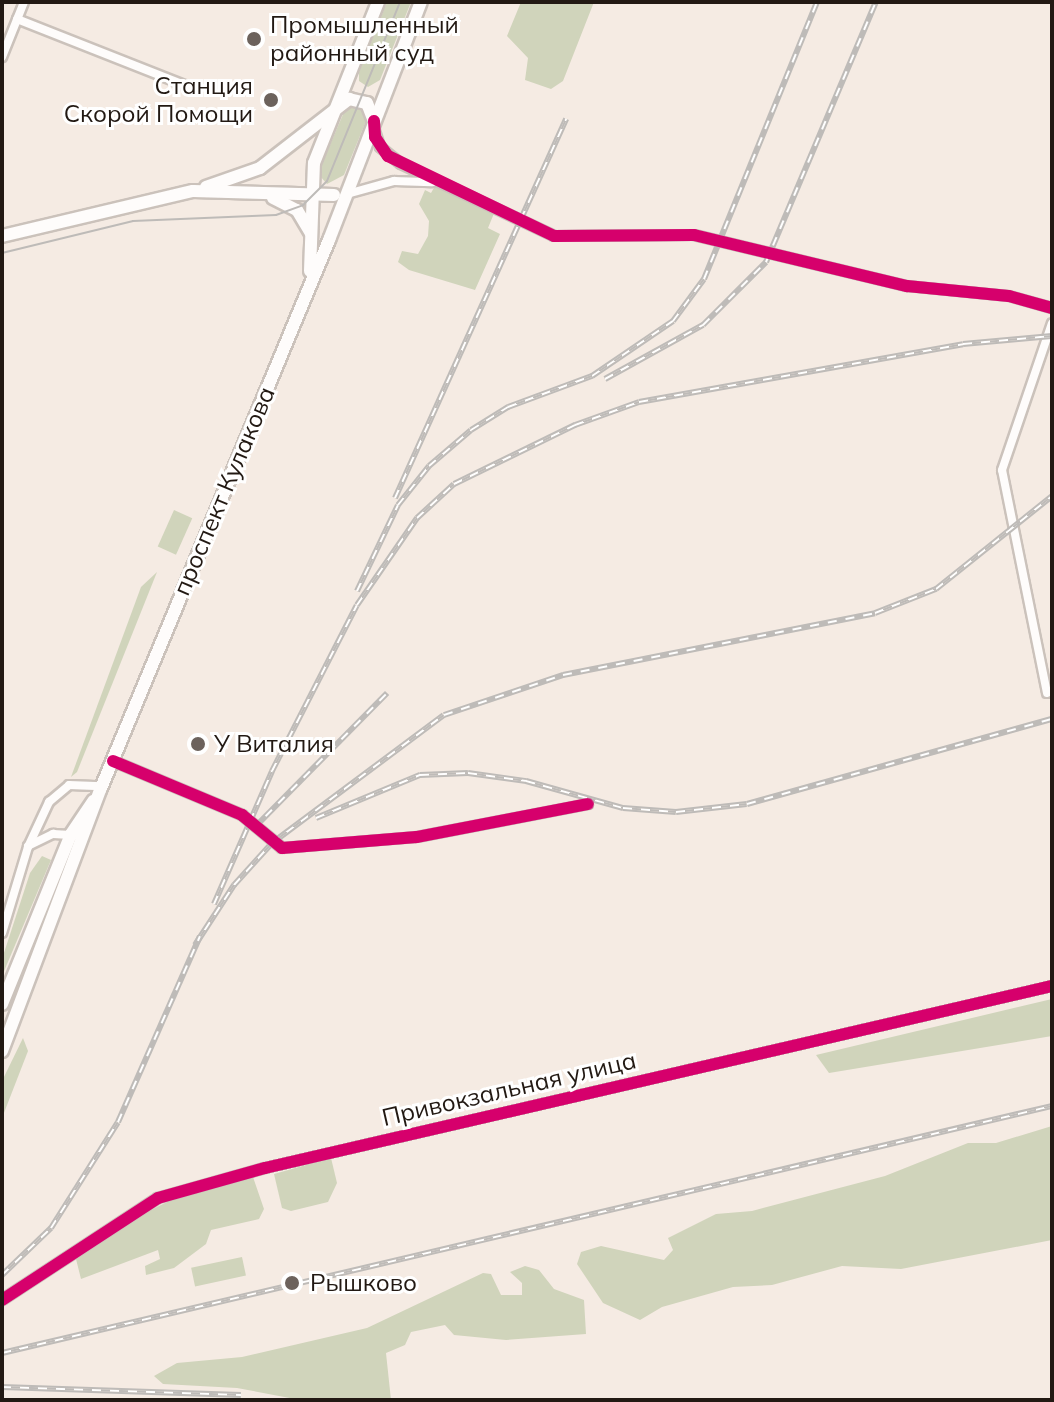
<!DOCTYPE html>
<html>
<head>
<meta charset="utf-8">
<style>
	body { margin:0 }
	#map { position:relative; width:1054px; height:1402px; overflow:hidden; background:#f5ebe3; font-family:Mulish,sans-serif }
	div>[style] { position:absolute }
	.green>* { inset:0; background:#d0d4bb; transform-origin:0 0 }
	.roads { filter:drop-shadow(2px 0 #cbc2bb) drop-shadow(-2px 0 #cbc2bb) drop-shadow(0 2px #cbc2bb) drop-shadow(0 -2px #cbc2bb) }
	.minor>* { height:8px; margin:-4px; padding:0 4px; transform-origin:4px; border-radius:4px; background:#fefcfb }
	.primary>* { height:12px; margin:-6px; padding:0 6px; transform-origin:6px; border-radius:6px; background:#fefcfb }
	.tram>* { height:2px; margin:-1px; padding:0 1px; transform-origin:1px; border-radius:1px; background:#bebbb8 }
	.rail>* { height:6px; margin-top:-3px; transform-origin:0; background:repeating-linear-gradient(90deg,#fff 0 9px,#bebbb8 0 18px); box-sizing:border-box; border-block:2px solid #bebbb8 }
	.cycleway>* { height:12px; margin:-6px; padding:0 6px; transform-origin:6px; border-radius:6px; background:#d6006c }
	.dots>* { width:22px; height:22px; translate:-50% -50%; box-sizing:border-box; border:4px solid #fff; border-radius:50% }
	span { translate:-50% -50%; white-space:nowrap; text-align:center; line-height:1.15; -webkit-text-stroke:6px #fff; paint-order:stroke }
	.poi-label { font-size:24px; color:#221913 }
	.left { translate:0 -50%; text-align:left }
	.right { translate:-100% -50%; text-align:right }
	.street-label { font-size:24px; color:#221913 }
	.frame { position:absolute; inset:0; border:4px solid #221913; pointer-events:none }
</style>
</head>
<body>
<div id="map">
	<div class="green">
		<i style="clip-path:polygon(387px 2px,411px 2px,380px 80px,368px 87px,359px 81px,359px 72px)"></i>
		<i style="clip-path:polygon(521px 2px,594px 2px,563px 81px,551px 89px,525px 80px,528px 58px,507px 36px)"></i>
		<i style="clip-path:polygon(353px 106px,365px 112px,366px 121px,344px 175px,327px 184px,320px 176px,321px 166px,344px 112px)"></i>
		<i style="clip-path:polygon(435px 186px,495px 211px,488px 228px,500px 234px,475px 290px,409px 270px,398px 262px,402px 251px,418px 254px,428px 236px,429px 221px,419px 204px,425px 190px,431px 193px)"></i>
		<i style="left:174px;top:510px;width:20px;height:40px;rotate:24deg"></i>
		<i style="clip-path:polygon(157px 572px,77px 772px,71px 777px,141px 587px)"></i>
		<i style="clip-path:polygon(42px 856px,51px 860px,2px 976px,2px 959px,30px 873px)"></i>
		<i style="clip-path:polygon(1052px 999px,1052px 1036px,829px 1073px,816px 1055px)"></i>
		<i style="clip-path:polygon(23px 1038px,28px 1051px,2px 1118px,2px 1081px)"></i>
		<i style="clip-path:polygon(1052px 1126px,1052px 1240px,901px 1269px,842px 1266px,772px 1285px,733px 1287px,662px 1307px,640px 1320px,603px 1303px,577px 1264px,581px 1252px,601px 1246px,664px 1260px,673px 1250px,668px 1238px,716px 1214px,752px 1211px,885px 1176px,968px 1143px,996px 1143px)"></i>
		<i style="clip-path:polygon(331px 1158px,337px 1183px,328px 1202px,291px 1211px,282px 1208px,274px 1174px)"></i>
		<i style="clip-path:polygon(253px 1177px,264px 1209px,259px 1219px,211px 1230px,206px 1244px,174px 1268px,146px 1275px,145px 1266px,160px 1259px,158px 1250px,81px 1279px,76px 1259px,151px 1210px,173px 1199px)"></i>
		<i style="left:242px;top:1257px;width:19px;height:52px;rotate:78deg"></i>
		<i style="clip-path:polygon(525px 1266px,539px 1270px,554px 1289px,584px 1300px,586px 1334px,506px 1340px,454px 1335px,445px 1325px,411px 1332px,405px 1345px,386px 1353px,391px 1400px,300px 1400px,237px 1388px,163px 1384px,154px 1376px,177px 1363px,242px 1357px,367px 1328px,483px 1273px,491px 1274px,501px 1295px,522px 1295px,522px 1283px,510px 1272px)"></i>
	</div>
	<div class="roads">
		<div class="minor">
			<i style="left:17px;top:19px;width:186px;rotate:21.5deg"></i>
			<i style="left:2px;top:57px;width:59px;rotate:-68.2deg"></i>
			<i style="left:374px;top:128px;width:20px;rotate:72deg"></i>
			<i style="left:380px;top:147px;width:27px;rotate:39deg"></i>
			<i style="left:401px;top:164px;width:169px;rotate:25.2deg"></i>
			<i style="left:554px;top:236px;width:140px;rotate:-0.4deg"></i>
			<i style="left:694px;top:235px;width:219px;rotate:13.5deg"></i>
			<i style="left:907px;top:286px;width:102px;rotate:5.6deg"></i>
			<i style="left:1009px;top:296px;width:45px;rotate:15.6deg"></i>
			<i style="left:347px;top:194px;width:49px;rotate:-15.5deg"></i>
			<i style="left:394px;top:181px;width:38px;rotate:2deg"></i>
			<i style="left:1047px;top:693px;width:227px;rotate:-101.4deg"></i>
			<i style="left:1002px;top:470px;width:155px;rotate:-71.2deg"></i>
			<i style="left:113px;top:761px;width:140px;rotate:22.7deg"></i>
			<i style="left:242px;top:815px;width:52px;rotate:39.5deg"></i>
			<i style="left:282px;top:848px;width:135px;rotate:-4.7deg"></i>
			<i style="left:417px;top:837px;width:174px;rotate:-10.9deg"></i>
			<i style="left:28px;top:846px;width:28px;rotate:-26deg"></i>
			<i style="left:53px;top:834px;width:22px;rotate:3deg"></i>
			<i style="left:2px;top:933px;width:90px;rotate:-73.2deg"></i>
			<i style="left:28px;top:847px;width:50px;rotate:-65deg"></i>
			<i style="left:49px;top:802px;width:26px;rotate:-40deg"></i>
			<i style="left:69px;top:785px;width:33px;rotate:2deg"></i>
			<i style="left:2px;top:1300px;width:186px;rotate:-33.2deg"></i>
			<i style="left:158px;top:1198px;width:111px;rotate:-15.7deg"></i>
			<i style="left:265px;top:1168px;width:808px;rotate:-13.02deg"></i>
		</div>
		<div class="primary">
			<i style="left:206px;top:187px;width:57px;rotate:-19.4deg"></i>
			<i style="left:260px;top:168px;width:113px;rotate:-37.8deg"></i>
			<i style="left:349px;top:99px;width:18px;rotate:13deg"></i>
			<i style="left:367px;top:103px;width:19px;rotate:69deg"></i>
			<i style="left:273px;top:198px;width:27px;rotate:27deg"></i>
			<i style="left:297px;top:210px;width:26px;rotate:59deg"></i>
			<i style="left:2px;top:236px;width:196px;rotate:-13.3deg"></i>
			<i style="left:193px;top:191px;width:141px;rotate:1.6deg"></i>
			<i style="left:310px;top:271px;width:108px;rotate:-87.9deg"></i>
			<i style="left:314px;top:163px;width:173px;rotate:-68.3deg"></i>
			<i style="left:2px;top:1004px;width:183px;rotate:-67.9deg"></i>
			<i style="left:71px;top:834px;width:40px;rotate:-56deg"></i>
			<i style="left:2px;top:1051px;width:281px;rotate:-69.4deg"></i>
			<i style="left:101px;top:788px;width:594px;rotate:-67.41deg"></i>
			<i style="left:329px;top:240px;width:255px;rotate:-68.9deg"></i>
		</div>
	</div>
	<div class="tram">
		<i style="left:2px;top:253px;width:135px;rotate:-13.7deg"></i>
		<i style="left:133px;top:221px;width:143px;rotate:-2.4deg"></i>
		<i style="left:276px;top:215px;width:29px;rotate:-20deg"></i>
		<i style="left:303px;top:205px;width:34px;rotate:-45deg"></i>
		<i style="left:327px;top:181px;width:193px;rotate:-67.8deg"></i>
	</div>
	<div class="rail">
		<i style="left:605px;top:379px;width:112px;rotate:-28.9deg"></i>
		<i style="left:703px;top:325px;width:89px;rotate:-45deg"></i>
		<i style="left:766px;top:262px;width:282px;rotate:-67.1deg"></i>
		<i style="left:395px;top:498px;width:416px;rotate:-65.7deg"></i>
		<i style="left:357px;top:591px;width:95px;rotate:-64.5deg"></i>
		<i style="left:398px;top:505px;width:50px;rotate:-51.5deg"></i>
		<i style="left:429px;top:466px;width:55px;rotate:-40.6deg"></i>
		<i style="left:471px;top:430px;width:44px;rotate:-31.9deg"></i>
		<i style="left:508px;top:407px;width:90px;rotate:-20.3deg"></i>
		<i style="left:592px;top:376px;width:98px;rotate:-34.2deg"></i>
		<i style="left:673px;top:321px;width:52px;rotate:-53.6deg"></i>
		<i style="left:704px;top:279px;width:299px;rotate:-67.8deg"></i>
		<i style="left:316px;top:818px;width:113px;rotate:-22.5deg"></i>
		<i style="left:420px;top:775px;width:48px;rotate:-2.4deg"></i>
		<i style="left:468px;top:773px;width:59px;rotate:7.9deg"></i>
		<i style="left:526px;top:781px;width:101px;rotate:15.6deg"></i>
		<i style="left:623px;top:808px;width:53px;rotate:4.3deg"></i>
		<i style="left:676px;top:812px;width:71px;rotate:-6.4deg"></i>
		<i style="left:747px;top:804px;width:317px;rotate:-15.6deg"></i>
		<i style="left:253px;top:829px;width:191px;rotate:-45.4deg"></i>
		<i style="left:214px;top:904px;width:145px;rotate:-66.4deg"></i>
		<i style="left:272px;top:771px;width:186px;rotate:-62.9deg"></i>
		<i style="left:357px;top:605px;width:106px;rotate:-55.4deg"></i>
		<i style="left:417px;top:518px;width:50px;rotate:-42.6deg"></i>
		<i style="left:454px;top:484px;width:135px;rotate:-26deg"></i>
		<i style="left:575px;top:425px;width:68px;rotate:-19.8deg"></i>
		<i style="left:639px;top:402px;width:329px;rotate:-10.1deg"></i>
		<i style="left:963px;top:344px;width:89px;rotate:-5.1deg"></i>
		<i style="left:195px;top:945px;width:72px;rotate:-57deg"></i>
		<i style="left:234px;top:885px;width:57px;rotate:-47.9deg"></i>
		<i style="left:272px;top:843px;width:214px;rotate:-36.7deg"></i>
		<i style="left:444px;top:715px;width:126px;rotate:-18.6deg"></i>
		<i style="left:563px;top:675px;width:318px;rotate:-11.2deg"></i>
		<i style="left:875px;top:613px;width:66px;rotate:-21.5deg"></i>
		<i style="left:936px;top:589px;width:149px;rotate:-38.7deg"></i>
		<i style="left:2px;top:1275px;width:68px;rotate:-43.8deg"></i>
		<i style="left:51px;top:1228px;width:125px;rotate:-57.7deg"></i>
		<i style="left:118px;top:1122px;width:203px;rotate:-66.2deg"></i>
		<i style="left:2px;top:1353px;width:1079px;rotate:-13.24deg"></i>
		<i style="left:2px;top:1387px;width:239px;rotate:1.9deg"></i>
	</div>
	<div class="cycleway">
		<i style="left:374px;top:121px;width:16px;rotate:86deg"></i>
		<i style="left:375px;top:137px;width:23px;rotate:56deg"></i>
		<i style="left:388px;top:156px;width:184px;rotate:25.7deg"></i>
		<i style="left:554px;top:236px;width:140px;rotate:-0.4deg"></i>
		<i style="left:694px;top:235px;width:219px;rotate:13.5deg"></i>
		<i style="left:907px;top:286px;width:102px;rotate:5.6deg"></i>
		<i style="left:1009px;top:296px;width:45px;rotate:15.6deg"></i>
		<i style="left:113px;top:761px;width:140px;rotate:22.7deg"></i>
		<i style="left:242px;top:815px;width:52px;rotate:39.5deg"></i>
		<i style="left:282px;top:848px;width:135px;rotate:-4.7deg"></i>
		<i style="left:417px;top:837px;width:174px;rotate:-10.9deg"></i>
		<i style="left:2px;top:1300px;width:186px;rotate:-33.2deg"></i>
		<i style="left:158px;top:1198px;width:111px;rotate:-15.7deg"></i>
		<i style="left:265px;top:1168px;width:808px;rotate:-13.02deg"></i>
	</div>
	<div class="dots">
		<i style="left:254px;top:39px;background:#6c625c"></i>
		<i style="left:271px;top:100px;background:#6c625c"></i>
		<i style="left:198px;top:744px;background:#6c625c"></i>
		<i style="left:292px;top:1283px;background:#6c625c"></i>
	</div>
	<div class="poi-label">
		<span class="left" style="left:270px;top:39px">Промышленный<br>районный суд</span>
		<span class="right" style="left:253px;top:100px">Станция<br>Скорой Помощи</span>
		<span class="left" style="left:214px;top:744px">У Виталия</span>
		<span class="left" style="left:310px;top:1283px">Рышково</span>
	</div>
	<div class="street-label">
		<span style="left:224px;top:491px;rotate:-67deg">проспект Кулакова</span>
		<span style="left:509px;top:1089px;rotate:-13deg">Привокзальная улица</span>
	</div>
	<div class="frame"></div>
</div>
</body>
</html>
